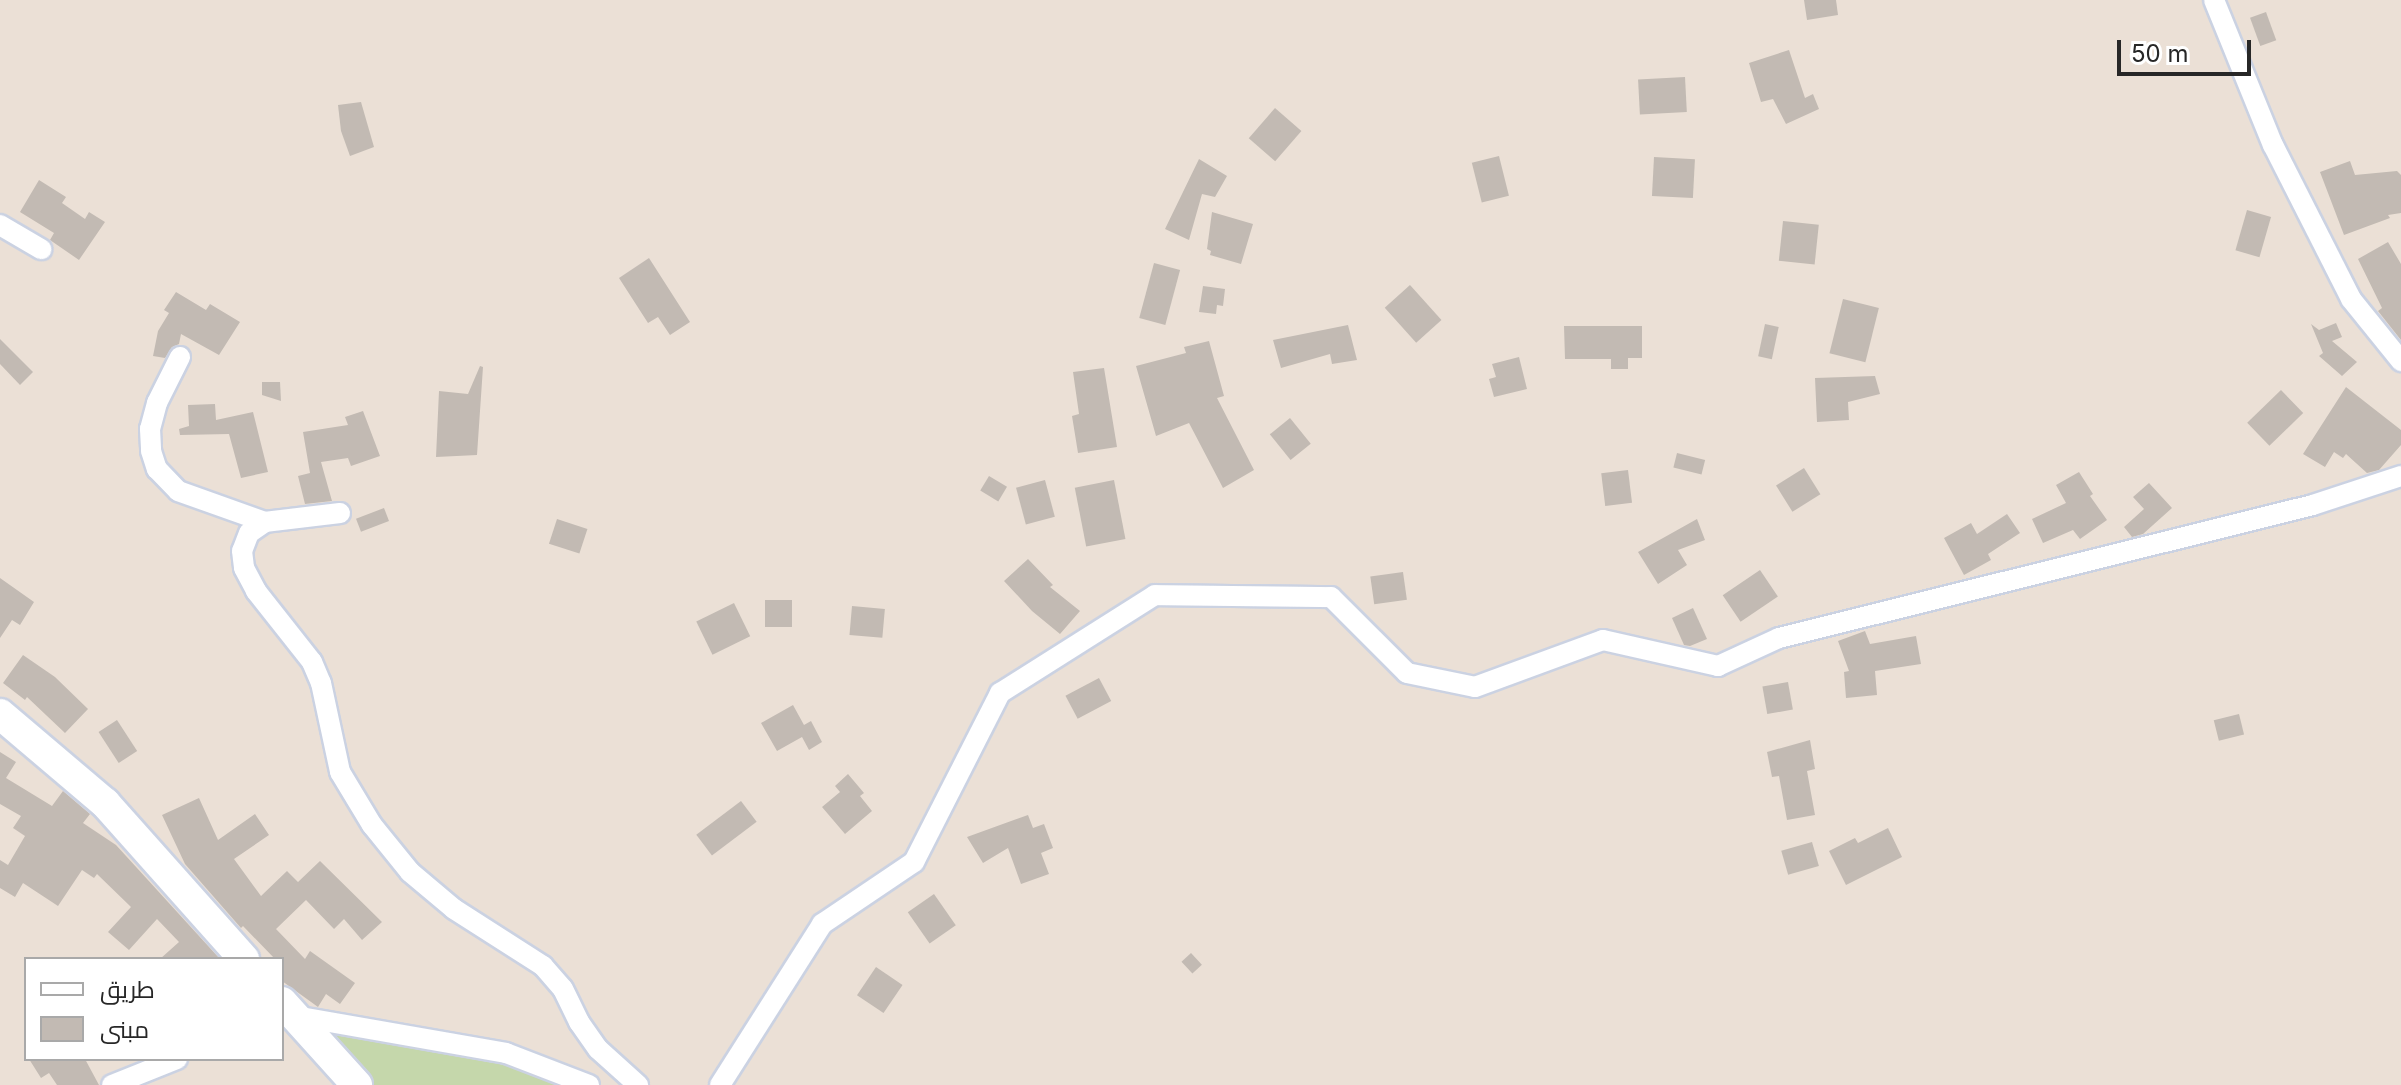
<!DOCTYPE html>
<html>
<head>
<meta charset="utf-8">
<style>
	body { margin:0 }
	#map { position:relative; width:2401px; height:1085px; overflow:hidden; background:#ebe0d6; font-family:Inter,Cairo,sans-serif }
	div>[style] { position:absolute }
	.cemetery>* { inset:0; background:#c5d7ab }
	.building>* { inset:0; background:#c2bab3; transform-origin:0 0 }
	.roads { filter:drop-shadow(2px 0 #cbd2e2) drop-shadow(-2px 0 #cbd2e2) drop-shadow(0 2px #cbd2e2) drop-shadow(0 -2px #cbd2e2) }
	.street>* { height:20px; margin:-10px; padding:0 10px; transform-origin:10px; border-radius:10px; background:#fff }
	.secondary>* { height:30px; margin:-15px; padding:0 15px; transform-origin:15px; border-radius:15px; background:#fff }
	span { translate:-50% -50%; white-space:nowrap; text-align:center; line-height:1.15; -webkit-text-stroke:8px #fff; paint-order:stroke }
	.legend { position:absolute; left:24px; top:957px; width:260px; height:104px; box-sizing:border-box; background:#fff; border:2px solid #a9a9a9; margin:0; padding:10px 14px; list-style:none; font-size:24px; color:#272727 }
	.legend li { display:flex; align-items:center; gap:16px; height:40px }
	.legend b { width:40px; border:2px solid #a9a9a9 }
	.scale { position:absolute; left:2117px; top:40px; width:134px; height:36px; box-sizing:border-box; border:4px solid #272727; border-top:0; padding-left:10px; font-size:24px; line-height:28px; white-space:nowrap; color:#272727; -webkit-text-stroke:6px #fff; paint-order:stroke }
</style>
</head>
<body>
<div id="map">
	<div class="cemetery">
		<i style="clip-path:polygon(309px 1023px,520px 1065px,556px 1085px,367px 1085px)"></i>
	</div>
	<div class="building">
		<i style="clip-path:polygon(1804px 0,1836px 0,1838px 15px,1807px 20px)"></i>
		<i style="left:2266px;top:12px;width:30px;height:17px;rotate:70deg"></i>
		<i style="clip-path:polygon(1789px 50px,1805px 98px,1813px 94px,1819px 109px,1786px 124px,1773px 99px,1761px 102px,1749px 63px)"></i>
		<i style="left:1685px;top:77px;width:35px;height:47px;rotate:87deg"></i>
		<i style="clip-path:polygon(361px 102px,374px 147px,350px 156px,341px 131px,338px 105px)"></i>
		<i style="left:1275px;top:108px;width:35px;height:40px;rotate:41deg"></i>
		<i style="left:1499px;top:156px;width:41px;height:28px;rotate:76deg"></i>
		<i style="left:1654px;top:157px;width:41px;height:39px;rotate:3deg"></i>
		<i style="clip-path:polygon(1199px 159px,1227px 176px,1215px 197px,1202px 194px,1189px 240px,1165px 229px)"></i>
		<i style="clip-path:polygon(2350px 161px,2355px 175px,2397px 171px,2401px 175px,2401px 213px,2388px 215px,2390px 218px,2344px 235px,2320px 172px)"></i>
		<i style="clip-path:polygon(39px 180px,66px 197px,62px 203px,85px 219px,89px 212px,105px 222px,79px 260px,50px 240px,54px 233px,20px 212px)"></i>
		<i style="left:2247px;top:210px;width:25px;height:42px;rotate:16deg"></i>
		<i style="clip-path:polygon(1212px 212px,1253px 224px,1241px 264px,1210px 255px,1211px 251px,1207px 249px)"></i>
		<i style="left:1783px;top:221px;width:36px;height:40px;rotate:6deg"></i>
		<i style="clip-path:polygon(2388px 242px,2401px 264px,2401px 340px,2378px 311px,2382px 308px,2358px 259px)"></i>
		<i style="clip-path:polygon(649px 258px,690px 322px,670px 335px,658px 317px,648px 323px,619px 278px)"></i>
		<i style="left:1154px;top:263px;width:27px;height:57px;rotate:15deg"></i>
		<i style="left:1410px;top:285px;width:47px;height:34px;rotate:48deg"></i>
		<i style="clip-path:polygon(1203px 286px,1225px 289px,1223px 306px,1217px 305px,1216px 314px,1199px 312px)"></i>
		<i style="clip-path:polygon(176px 292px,206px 310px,210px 304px,240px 322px,219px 355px,181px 334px,179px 344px,172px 347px,165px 358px,153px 356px,158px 331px,169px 313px,164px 310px)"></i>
		<i style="left:1843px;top:299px;width:37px;height:56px;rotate:14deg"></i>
		<i style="clip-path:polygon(2336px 323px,2342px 337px,2332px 341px,2357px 362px,2342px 376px,2319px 356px,2323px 353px,2311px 324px,2319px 330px)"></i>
		<i style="left:1765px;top:324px;width:14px;height:33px;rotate:12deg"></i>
		<i style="clip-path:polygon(1348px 325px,1357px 360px,1332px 364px,1330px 354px,1281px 368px,1273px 340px)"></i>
		<i style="clip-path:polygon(1564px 326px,1642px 326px,1642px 358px,1628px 358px,1628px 369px,1611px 369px,1611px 359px,1565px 359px)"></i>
		<i style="clip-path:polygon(0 339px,33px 372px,20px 385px,0 364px)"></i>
		<i style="clip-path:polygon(1209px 341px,1224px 396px,1217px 398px,1254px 470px,1223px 488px,1189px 423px,1156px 436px,1136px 366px,1186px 353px,1184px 347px)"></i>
		<i style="clip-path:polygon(1519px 357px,1527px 389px,1494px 397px,1489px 379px,1496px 377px,1492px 364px)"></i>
		<i style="clip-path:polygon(480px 366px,483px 367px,477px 455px,436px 457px,439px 391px,468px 394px)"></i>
		<i style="clip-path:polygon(1104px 368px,1117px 447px,1078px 453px,1072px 416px,1079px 414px,1073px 372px)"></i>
		<i style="clip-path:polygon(1875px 376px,1880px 394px,1848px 402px,1849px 420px,1817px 422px,1815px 378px)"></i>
		<i style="clip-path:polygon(262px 382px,280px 382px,281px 401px,262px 395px)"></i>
		<i style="clip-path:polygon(2346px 387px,2401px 430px,2401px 445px,2379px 470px,2367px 473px,2346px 454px,2343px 458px,2334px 452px,2325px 467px,2303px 454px)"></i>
		<i style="left:2281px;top:390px;width:32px;height:47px;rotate:46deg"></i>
		<i style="clip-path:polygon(215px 404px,216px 420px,253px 412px,268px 472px,241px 478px,229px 434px,180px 435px,179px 429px,189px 426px,188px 405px)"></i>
		<i style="clip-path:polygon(363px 411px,380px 456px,351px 466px,348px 458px,321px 462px,332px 501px,305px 504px,298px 476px,310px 473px,303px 432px,348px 425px,345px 417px)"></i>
		<i style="left:1290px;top:418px;width:33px;height:26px;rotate:51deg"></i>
		<i style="left:1677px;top:453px;width:29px;height:15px;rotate:14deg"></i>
		<i style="left:1804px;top:468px;width:31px;height:33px;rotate:58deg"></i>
		<i style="left:1628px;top:470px;width:33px;height:27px;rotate:83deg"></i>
		<i style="clip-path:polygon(2079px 472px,2093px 494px,2090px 496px,2107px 520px,2080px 539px,2073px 530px,2043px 543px,2032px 519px,2066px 503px,2056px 485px)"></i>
		<i style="left:989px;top:476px;width:21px;height:17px;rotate:31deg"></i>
		<i style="left:1045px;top:480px;width:38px;height:30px;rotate:75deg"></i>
		<i style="left:1114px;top:480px;width:60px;height:40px;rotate:79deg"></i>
		<i style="clip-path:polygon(2149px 483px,2172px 508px,2143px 534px,2132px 537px,2124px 527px,2144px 509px,2133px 497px)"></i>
		<i style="left:384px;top:508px;width:14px;height:30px;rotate:69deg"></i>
		<i style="clip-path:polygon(2007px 514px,2020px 533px,1988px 554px,1991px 560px,1964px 575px,1944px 538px,1971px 523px,1977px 534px)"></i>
		<i style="left:557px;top:519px;width:32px;height:26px;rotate:18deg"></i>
		<i style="clip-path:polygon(1697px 519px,1705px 540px,1678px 550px,1687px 565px,1658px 584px,1638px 552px)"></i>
		<i style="clip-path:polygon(1028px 559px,1053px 585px,1050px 587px,1080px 611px,1060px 634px,1032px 611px,1004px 581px)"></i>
		<i style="left:1760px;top:570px;width:32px;height:45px;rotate:56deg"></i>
		<i style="left:1403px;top:572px;width:28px;height:33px;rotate:82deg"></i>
		<i style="clip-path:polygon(0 578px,34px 602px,20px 625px,12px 620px,0 638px)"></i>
		<i style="left:765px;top:600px;width:27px;height:27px"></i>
		<i style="left:734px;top:603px;width:37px;height:42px;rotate:64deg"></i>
		<i style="left:852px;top:606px;width:33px;height:29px;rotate:5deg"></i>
		<i style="clip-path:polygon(1693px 608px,1707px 639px,1690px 646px,1684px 645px,1672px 618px)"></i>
		<i style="clip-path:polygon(1865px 631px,1870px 644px,1916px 636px,1921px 664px,1875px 671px,1877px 695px,1846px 698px,1844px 672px,1849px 671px,1838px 641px)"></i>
		<i style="clip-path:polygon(23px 655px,55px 677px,88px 709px,65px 733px,27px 697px,25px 700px,3px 683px)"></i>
		<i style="left:1099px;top:678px;width:26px;height:38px;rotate:62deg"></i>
		<i style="left:1788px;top:682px;width:28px;height:26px;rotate:80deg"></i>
		<i style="clip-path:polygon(793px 705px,804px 725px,811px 721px,822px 742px,809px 750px,802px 737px,777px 751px,761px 723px)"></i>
		<i style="left:2239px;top:714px;width:21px;height:26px;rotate:76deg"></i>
		<i style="left:117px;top:720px;width:37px;height:22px;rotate:57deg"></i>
		<i style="clip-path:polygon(1810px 740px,1815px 769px,1807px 771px,1815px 815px,1787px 820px,1779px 776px,1772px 777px,1767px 752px)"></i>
		<i style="clip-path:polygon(0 752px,16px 762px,6px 778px,52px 806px,63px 791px,90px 814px,83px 823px,116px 845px,220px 959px,160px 959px,179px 942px,157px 919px,129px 950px,108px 932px,131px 907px,97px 874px,94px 878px,82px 870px,58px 906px,23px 883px,15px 897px,0 888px,0 860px,8px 865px,25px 836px,13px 828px,21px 816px,0 804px)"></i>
		<i style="clip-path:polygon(848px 774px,864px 793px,860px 796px,872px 811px,845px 834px,822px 807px,840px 792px,835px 786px)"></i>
		<i style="clip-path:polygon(199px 798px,218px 840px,255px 814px,269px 835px,234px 859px,261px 896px,287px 871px,298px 882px,320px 861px,382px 922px,362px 940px,344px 919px,334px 929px,306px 900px,276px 929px,305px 959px,310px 951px,355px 983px,340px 1004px,326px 994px,318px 1007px,282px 981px,282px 959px,275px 959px,243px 926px,241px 928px,185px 864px,162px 815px)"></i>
		<i style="left:741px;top:801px;width:26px;height:56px;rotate:53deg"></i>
		<i style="clip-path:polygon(1028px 815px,1033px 828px,1044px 824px,1053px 848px,1041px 853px,1049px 874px,1021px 884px,1008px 848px,983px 863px,967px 837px)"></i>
		<i style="clip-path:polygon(1888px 828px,1902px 857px,1846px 885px,1829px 851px,1855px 838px,1858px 843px)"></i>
		<i style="left:1812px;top:842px;width:25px;height:32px;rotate:74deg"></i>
		<i style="left:934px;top:894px;width:38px;height:32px;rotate:55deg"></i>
		<i style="left:1191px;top:953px;width:16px;height:13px;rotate:47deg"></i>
		<i style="left:876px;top:967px;width:32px;height:34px;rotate:34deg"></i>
		<i style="clip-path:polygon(29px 1059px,85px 1059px,99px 1085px,57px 1085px,49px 1073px,41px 1078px)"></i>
	</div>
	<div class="roads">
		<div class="street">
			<i style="left:2214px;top:0;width:157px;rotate:67.9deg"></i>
			<i style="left:2273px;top:145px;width:173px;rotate:63.1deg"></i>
			<i style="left:2351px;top:299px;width:80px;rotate:51.1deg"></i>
			<i style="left:0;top:225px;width:48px;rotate:30.3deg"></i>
			<i style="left:180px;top:357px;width:51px;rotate:116.6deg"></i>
			<i style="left:157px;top:403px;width:27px;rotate:105deg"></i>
			<i style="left:150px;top:429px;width:22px;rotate:87deg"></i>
			<i style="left:151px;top:451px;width:19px;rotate:72deg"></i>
			<i style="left:157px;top:469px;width:30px;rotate:46deg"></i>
			<i style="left:178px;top:491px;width:92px;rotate:19.6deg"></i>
			<i style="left:340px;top:513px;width:76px;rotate:173.2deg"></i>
			<i style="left:265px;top:522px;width:19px;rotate:145deg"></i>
			<i style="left:249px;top:533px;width:19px;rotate:111deg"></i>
			<i style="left:242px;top:551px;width:17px;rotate:83deg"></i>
			<i style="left:244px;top:568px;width:26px;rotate:62deg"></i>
			<i style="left:256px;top:591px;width:90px;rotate:51.7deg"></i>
			<i style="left:312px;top:662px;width:23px;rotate:67deg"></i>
			<i style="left:321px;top:683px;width:91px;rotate:77.9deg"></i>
			<i style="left:340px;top:772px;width:62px;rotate:58.9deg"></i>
			<i style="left:372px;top:825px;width:60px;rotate:51deg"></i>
			<i style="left:410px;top:872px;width:57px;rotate:40.1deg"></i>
			<i style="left:454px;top:909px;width:106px;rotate:32.6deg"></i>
			<i style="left:543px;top:966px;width:30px;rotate:49deg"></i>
			<i style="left:563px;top:989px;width:37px;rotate:64deg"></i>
			<i style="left:579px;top:1022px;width:33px;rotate:55deg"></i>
			<i style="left:598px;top:1049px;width:54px;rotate:42deg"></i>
			<i style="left:295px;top:1016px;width:214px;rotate:9.9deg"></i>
			<i style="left:506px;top:1053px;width:89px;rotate:21.1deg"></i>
			<i style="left:112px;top:1085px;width:70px;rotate:-21.8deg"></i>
			<i style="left:720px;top:1085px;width:191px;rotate:-57.6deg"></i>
			<i style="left:822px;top:924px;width:111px;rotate:-34deg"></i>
			<i style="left:914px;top:862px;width:190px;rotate:-63deg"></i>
			<i style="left:1000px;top:693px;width:183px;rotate:-32.3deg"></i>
			<i style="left:1155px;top:595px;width:176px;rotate:0.7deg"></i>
			<i style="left:1331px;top:597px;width:107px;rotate:45deg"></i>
			<i style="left:1407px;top:673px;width:69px;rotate:11.6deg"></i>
			<i style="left:1475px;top:687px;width:136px;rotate:-20.2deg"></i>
			<i style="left:1603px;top:640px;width:118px;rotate:12.7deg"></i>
			<i style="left:1718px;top:666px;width:67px;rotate:-24.7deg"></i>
			<i style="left:1779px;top:638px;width:550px;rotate:-13.99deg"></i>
			<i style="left:2313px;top:505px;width:93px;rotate:-18.2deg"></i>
		</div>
		<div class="secondary">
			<i style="left:0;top:714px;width:138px;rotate:40.3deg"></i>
			<i style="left:105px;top:803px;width:209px;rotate:48.3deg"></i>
			<i style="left:282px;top:1002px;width:112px;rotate:47.9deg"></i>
		</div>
	</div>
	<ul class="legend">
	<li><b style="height:10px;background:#fff"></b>طريق</li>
	<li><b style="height:22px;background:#c2bab3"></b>مبنى</li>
	</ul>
	<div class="scale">50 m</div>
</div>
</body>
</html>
